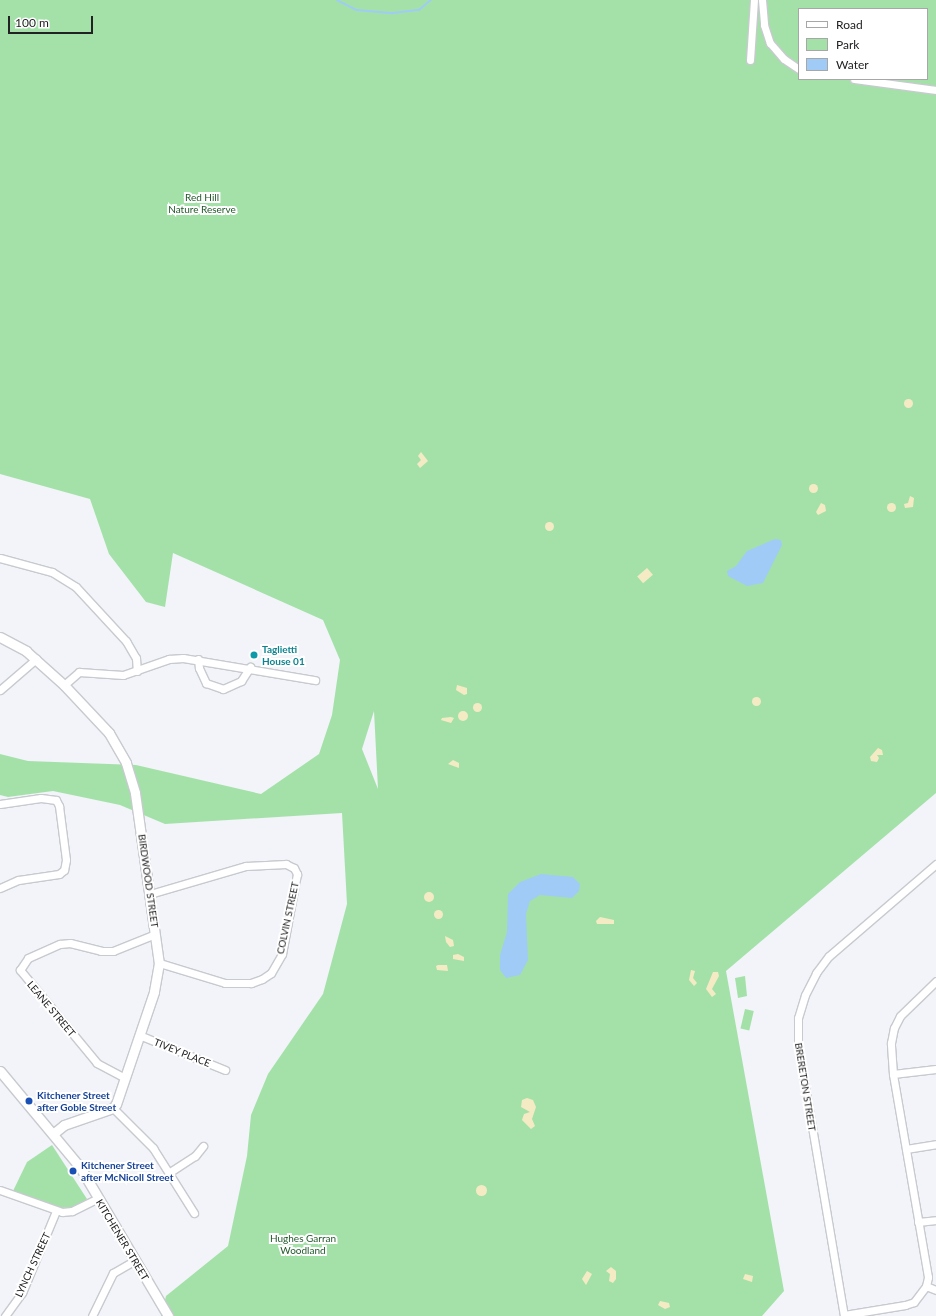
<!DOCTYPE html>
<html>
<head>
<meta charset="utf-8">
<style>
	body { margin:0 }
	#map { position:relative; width:936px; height:1316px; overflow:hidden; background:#f2f4f9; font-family:Lato,sans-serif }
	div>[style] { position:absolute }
	.green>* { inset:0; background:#a4e1a9; transform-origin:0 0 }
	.sand>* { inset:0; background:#f4ebc5; transform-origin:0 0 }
	.round { border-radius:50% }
	.water>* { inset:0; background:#9fcbf6 }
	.stream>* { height:1.5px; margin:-0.75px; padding:0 0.75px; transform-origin:0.75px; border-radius:0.75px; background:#9fcbf6 }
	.roads { filter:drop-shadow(1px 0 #c7cace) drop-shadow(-1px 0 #c7cace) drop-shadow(0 1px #c7cace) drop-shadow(0 -1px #c7cace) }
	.street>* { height:7px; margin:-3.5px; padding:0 3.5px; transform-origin:3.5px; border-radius:3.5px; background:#fff }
	.secondary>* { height:9px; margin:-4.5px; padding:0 4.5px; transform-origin:4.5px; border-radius:4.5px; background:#fff }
	.dots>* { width:11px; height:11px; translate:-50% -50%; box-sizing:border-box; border:2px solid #fff; border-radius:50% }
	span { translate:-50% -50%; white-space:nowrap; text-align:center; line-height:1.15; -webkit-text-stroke:4px #fff; paint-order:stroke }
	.park-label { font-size:10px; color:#205729 }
	.culture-label { font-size:10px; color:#0d838f; font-weight:700 }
	.left { translate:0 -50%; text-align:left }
	.street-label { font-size:10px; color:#222224 }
	.transit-label { font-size:10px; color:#164399; font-weight:700 }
	.legend { position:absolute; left:798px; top:8px; width:130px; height:72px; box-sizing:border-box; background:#fff; border:1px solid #a7a7a7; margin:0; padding:5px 7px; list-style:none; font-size:12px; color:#222224 }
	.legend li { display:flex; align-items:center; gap:8px; height:20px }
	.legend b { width:20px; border:1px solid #a7a7a7 }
	.scale { position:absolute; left:8px; top:16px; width:85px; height:18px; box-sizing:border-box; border:2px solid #222224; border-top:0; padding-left:5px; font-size:12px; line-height:14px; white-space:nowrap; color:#222224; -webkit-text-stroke:3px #fff; paint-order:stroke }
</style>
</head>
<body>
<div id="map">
	<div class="green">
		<i style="clip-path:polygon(evenodd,0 0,936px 0,936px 793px,726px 971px,784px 1291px,762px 1316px,161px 1316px,166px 1296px,228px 1246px,247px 1156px,251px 1115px,268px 1074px,323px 994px,347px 904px,342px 813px,165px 824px,120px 805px,53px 791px,8px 797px,0 795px,0 754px,28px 761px,136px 765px,261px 794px,319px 754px,332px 715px,340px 660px,323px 620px,173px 553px,165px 607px,146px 602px,109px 554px,90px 499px,0 474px,0 0,799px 9px,927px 9px,927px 79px,799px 79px,799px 9px,0 0,374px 711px,378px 789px,362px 749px,374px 711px)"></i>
		<i style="clip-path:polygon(745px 976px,747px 996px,738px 998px,735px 978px)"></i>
		<i style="left:745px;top:1009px;width:9px;height:20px;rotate:13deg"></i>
		<i style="clip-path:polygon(52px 1145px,87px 1199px,74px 1207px,61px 1208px,13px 1191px,27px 1162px)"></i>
	</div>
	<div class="sand">
		<i class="round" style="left:903.5px;top:398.5px;width:9px;height:9px"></i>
		<i style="clip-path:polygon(421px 452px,428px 461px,420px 468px,417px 464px,421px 460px,418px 456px)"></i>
		<i class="round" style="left:808.5px;top:483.5px;width:9px;height:9px"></i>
		<i style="clip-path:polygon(910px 496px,914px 498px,913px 507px,905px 508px,904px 504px,908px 503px)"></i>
		<i class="round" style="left:886.5px;top:502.5px;width:9px;height:9px"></i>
		<i style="clip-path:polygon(821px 503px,825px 505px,826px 511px,818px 515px,816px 512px)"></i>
		<i class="round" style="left:544.5px;top:521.5px;width:9px;height:9px"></i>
		<i style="left:647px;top:568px;width:9px;height:13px;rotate:49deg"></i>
		<i style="clip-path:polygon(457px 685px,467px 688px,467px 694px,464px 695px,456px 690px)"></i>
		<i class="round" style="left:751.5px;top:696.5px;width:9px;height:9px"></i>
		<i class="round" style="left:472.5px;top:702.5px;width:9px;height:9px"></i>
		<i class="round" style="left:458px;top:711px;width:10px;height:10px"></i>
		<i style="clip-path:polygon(451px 717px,454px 718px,451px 723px,441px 720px,442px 718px)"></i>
		<i style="clip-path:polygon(878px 748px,882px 750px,883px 755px,877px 755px,879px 758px,877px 762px,871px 761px,870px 757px)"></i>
		<i style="clip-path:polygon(453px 760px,459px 763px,459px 768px,448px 764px)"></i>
		<i class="round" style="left:424px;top:892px;width:10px;height:10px"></i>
		<i class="round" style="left:433.5px;top:909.5px;width:9px;height:9px"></i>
		<i style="clip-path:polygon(600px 917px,614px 920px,614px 924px,597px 924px,596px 921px)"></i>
		<i style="clip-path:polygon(445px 936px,453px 940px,454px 946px,450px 947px,446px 942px)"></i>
		<i style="clip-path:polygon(458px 954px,464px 957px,464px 961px,453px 959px,453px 955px)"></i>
		<i style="clip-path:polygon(438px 965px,447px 965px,448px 971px,437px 970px,436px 966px)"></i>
		<i style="clip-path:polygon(691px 970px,695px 971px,693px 978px,697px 983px,694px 986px,689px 980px)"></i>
		<i style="clip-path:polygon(713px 972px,718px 972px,719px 976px,712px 989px,716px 994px,712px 997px,706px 989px)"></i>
		<i style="clip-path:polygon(527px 1098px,533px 1100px,536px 1107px,532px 1119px,535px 1126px,531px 1129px,522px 1120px,524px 1114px,530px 1112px,521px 1107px,522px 1100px)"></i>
		<i class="round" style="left:475.5px;top:1184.5px;width:11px;height:11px"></i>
		<i style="clip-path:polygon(611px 1267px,616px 1271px,616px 1279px,613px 1283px,609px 1281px,610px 1274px,606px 1271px)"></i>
		<i style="clip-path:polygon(587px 1271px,592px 1274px,586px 1285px,582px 1279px)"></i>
		<i style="clip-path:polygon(745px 1274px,753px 1276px,752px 1282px,743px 1279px)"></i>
		<i style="clip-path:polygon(660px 1301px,669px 1303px,670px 1307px,665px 1309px,658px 1305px)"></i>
	</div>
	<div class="water">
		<i style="clip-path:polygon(775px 539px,781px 540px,782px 545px,763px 583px,747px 586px,728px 576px,727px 571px,736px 566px,747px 551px)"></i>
		<i style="clip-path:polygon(541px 874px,573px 877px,580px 884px,579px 891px,572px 898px,540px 895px,530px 901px,526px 914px,528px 960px,520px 975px,506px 978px,500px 970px,500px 955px,507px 932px,508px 894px,520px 882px)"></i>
	</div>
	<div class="stream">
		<i style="left:337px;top:0;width:22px;rotate:27deg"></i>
		<i style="left:357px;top:10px;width:36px;rotate:5deg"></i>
		<i style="left:393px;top:13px;width:26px;rotate:-7deg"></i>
		<i style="left:419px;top:10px;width:16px;rotate:-40deg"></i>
	</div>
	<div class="roads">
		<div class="street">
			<i style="left:762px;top:0;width:25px;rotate:85deg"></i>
			<i style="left:764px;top:25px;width:19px;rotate:72deg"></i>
			<i style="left:770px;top:43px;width:21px;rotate:49deg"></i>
			<i style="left:784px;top:59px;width:18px;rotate:34deg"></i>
			<i style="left:750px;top:60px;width:60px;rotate:-86.2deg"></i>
			<i style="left:854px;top:79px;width:83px;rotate:7.6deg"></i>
			<i style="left:0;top:558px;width:54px;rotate:15.1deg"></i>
			<i style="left:52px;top:572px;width:28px;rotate:32deg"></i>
			<i style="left:76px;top:587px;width:74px;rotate:47.2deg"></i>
			<i style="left:126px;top:641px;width:20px;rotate:60deg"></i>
			<i style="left:136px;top:658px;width:13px;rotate:86deg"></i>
			<i style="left:198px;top:659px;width:9px;rotate:84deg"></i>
			<i style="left:199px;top:668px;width:17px;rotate:65deg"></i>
			<i style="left:206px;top:683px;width:18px;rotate:19deg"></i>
			<i style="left:223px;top:689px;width:20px;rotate:-24deg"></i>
			<i style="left:241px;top:681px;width:17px;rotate:-57deg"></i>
			<i style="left:64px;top:685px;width:20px;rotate:-41deg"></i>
			<i style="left:79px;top:672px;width:44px;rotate:3.9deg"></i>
			<i style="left:123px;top:675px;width:49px;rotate:-19.2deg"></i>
			<i style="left:169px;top:659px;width:14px;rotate:-4deg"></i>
			<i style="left:183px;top:658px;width:134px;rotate:9.5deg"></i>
			<i style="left:0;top:690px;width:48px;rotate:-40.7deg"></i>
			<i style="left:0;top:804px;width:41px;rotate:-8.3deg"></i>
			<i style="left:41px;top:798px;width:15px;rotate:8deg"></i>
			<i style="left:56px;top:800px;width:7px;rotate:63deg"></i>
			<i style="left:59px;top:806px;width:54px;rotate:82.6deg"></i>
			<i style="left:66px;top:860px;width:10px;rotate:101deg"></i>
			<i style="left:64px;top:870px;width:6px;rotate:141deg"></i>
			<i style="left:59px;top:874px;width:41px;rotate:171.7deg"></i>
			<i style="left:18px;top:880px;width:20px;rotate:156deg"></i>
			<i style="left:150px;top:894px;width:100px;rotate:-16.3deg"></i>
			<i style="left:246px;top:866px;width:40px;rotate:-2.9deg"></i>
			<i style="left:286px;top:864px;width:9px;rotate:27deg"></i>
			<i style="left:294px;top:868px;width:7px;rotate:63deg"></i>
			<i style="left:297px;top:874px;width:81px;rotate:100.6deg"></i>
			<i style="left:282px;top:954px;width:22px;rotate:120deg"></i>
			<i style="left:271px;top:973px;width:11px;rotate:146deg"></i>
			<i style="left:262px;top:979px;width:12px;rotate:160deg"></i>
			<i style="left:251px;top:983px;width:26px;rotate:180deg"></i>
			<i style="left:225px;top:983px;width:69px;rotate:-163.1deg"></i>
			<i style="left:139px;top:1035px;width:93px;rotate:22.1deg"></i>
			<i style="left:893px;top:1074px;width:43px;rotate:-6.6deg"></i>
			<i style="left:125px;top:1078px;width:32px;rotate:-152deg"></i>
			<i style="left:97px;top:1063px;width:121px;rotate:-129.6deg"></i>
			<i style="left:20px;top:970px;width:14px;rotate:-56deg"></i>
			<i style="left:28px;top:958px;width:35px;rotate:-24deg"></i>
			<i style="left:60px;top:944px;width:10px;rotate:-6deg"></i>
			<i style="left:70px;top:943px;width:32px;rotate:14deg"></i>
			<i style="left:101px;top:951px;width:12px"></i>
			<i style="left:113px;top:951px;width:45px;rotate:-22deg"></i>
			<i style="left:113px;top:1108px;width:57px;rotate:45deg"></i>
			<i style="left:153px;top:1148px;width:77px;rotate:57.8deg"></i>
			<i style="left:906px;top:1149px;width:30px;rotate:-9deg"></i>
			<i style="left:170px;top:1172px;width:30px;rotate:-33deg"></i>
			<i style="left:195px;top:1156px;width:13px;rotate:-51deg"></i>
			<i style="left:0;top:1190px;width:66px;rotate:19.5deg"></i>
			<i style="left:62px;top:1212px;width:10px;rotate:-6deg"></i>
			<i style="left:72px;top:1211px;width:28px;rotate:-26deg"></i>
			<i style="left:918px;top:1222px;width:18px;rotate:-6deg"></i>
			<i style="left:926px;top:1286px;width:11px;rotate:22deg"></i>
			<i style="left:844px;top:1315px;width:62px;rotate:-9.3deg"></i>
			<i style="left:905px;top:1305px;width:9px;rotate:-18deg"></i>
			<i style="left:914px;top:1302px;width:20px;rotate:-53deg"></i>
			<i style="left:926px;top:1286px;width:9px;rotate:-77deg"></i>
			<i style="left:928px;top:1277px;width:206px;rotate:-99.8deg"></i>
			<i style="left:893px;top:1074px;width:31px;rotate:-94deg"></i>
			<i style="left:891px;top:1043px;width:15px;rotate:-79deg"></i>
			<i style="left:894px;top:1028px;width:13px;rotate:-63deg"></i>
			<i style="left:900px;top:1016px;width:50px;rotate:-44.2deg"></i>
			<i style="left:5px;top:1316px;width:29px;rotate:-54deg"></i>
			<i style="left:22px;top:1293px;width:89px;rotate:-67.5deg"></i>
			<i style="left:92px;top:1316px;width:48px;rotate:-64deg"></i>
			<i style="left:113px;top:1273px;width:24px;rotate:-30deg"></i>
			<i style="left:844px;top:1316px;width:275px;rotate:-99.6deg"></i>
			<i style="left:798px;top:1045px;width:27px;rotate:-90deg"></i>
			<i style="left:798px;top:1018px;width:24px;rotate:-73deg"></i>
			<i style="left:805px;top:995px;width:25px;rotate:-63deg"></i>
			<i style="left:816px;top:973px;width:21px;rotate:-53deg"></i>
			<i style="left:829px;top:956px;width:141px;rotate:-40.7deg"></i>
		</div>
		<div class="secondary">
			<i style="left:0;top:637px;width:30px;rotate:28deg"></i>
			<i style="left:26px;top:651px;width:51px;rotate:41.8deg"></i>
			<i style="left:64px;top:685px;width:66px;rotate:46.8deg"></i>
			<i style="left:109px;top:733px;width:34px;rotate:60deg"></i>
			<i style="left:126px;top:763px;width:31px;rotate:73deg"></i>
			<i style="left:135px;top:793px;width:172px;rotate:82deg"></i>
			<i style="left:159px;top:963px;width:29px;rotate:100deg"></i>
			<i style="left:154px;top:992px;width:118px;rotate:108.7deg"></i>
			<i style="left:116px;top:1104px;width:5px;rotate:127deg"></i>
			<i style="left:113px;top:1108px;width:52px;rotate:160.9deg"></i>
			<i style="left:64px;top:1125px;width:14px;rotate:141deg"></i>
			<i style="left:0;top:1071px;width:125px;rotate:50.2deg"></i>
			<i style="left:80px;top:1167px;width:173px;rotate:59.4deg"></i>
		</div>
	</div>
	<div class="dots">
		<i style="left:254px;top:655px;background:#0f9aa8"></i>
		<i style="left:29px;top:1101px;background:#1a4fb4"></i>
		<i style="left:73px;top:1171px;background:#1a4fb4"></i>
	</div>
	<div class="park-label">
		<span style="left:202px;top:203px">Red Hill<br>Nature Reserve</span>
		<span style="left:303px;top:1244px">Hughes Garran<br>Woodland</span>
	</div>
	<div class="culture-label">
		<span class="left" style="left:262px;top:655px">Taglietti<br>House 01</span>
	</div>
	<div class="street-label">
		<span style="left:148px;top:881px;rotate:82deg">BIRDWOOD STREET</span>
		<span style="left:288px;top:918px;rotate:-78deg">COLVIN STREET</span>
		<span style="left:51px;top:1009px;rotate:50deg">LEANE STREET</span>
		<span style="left:182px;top:1053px;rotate:22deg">TIVEY PLACE</span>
		<span style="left:805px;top:1087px;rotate:81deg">BRERETON STREET</span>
		<span style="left:122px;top:1240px;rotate:59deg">KITCHENER STREET</span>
		<span style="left:33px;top:1265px;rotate:-65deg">LYNCH STREET</span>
	</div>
	<div class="transit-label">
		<span class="left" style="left:37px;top:1101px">Kitchener Street<br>after Goble Street</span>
		<span class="left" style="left:81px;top:1171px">Kitchener Street<br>after McNicoll Street</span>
	</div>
	<ul class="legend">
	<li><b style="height:5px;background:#fff"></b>Road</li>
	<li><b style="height:11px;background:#a4e1a9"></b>Park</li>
	<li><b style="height:11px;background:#9fcbf6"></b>Water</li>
	</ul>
	<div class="scale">100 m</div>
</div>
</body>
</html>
